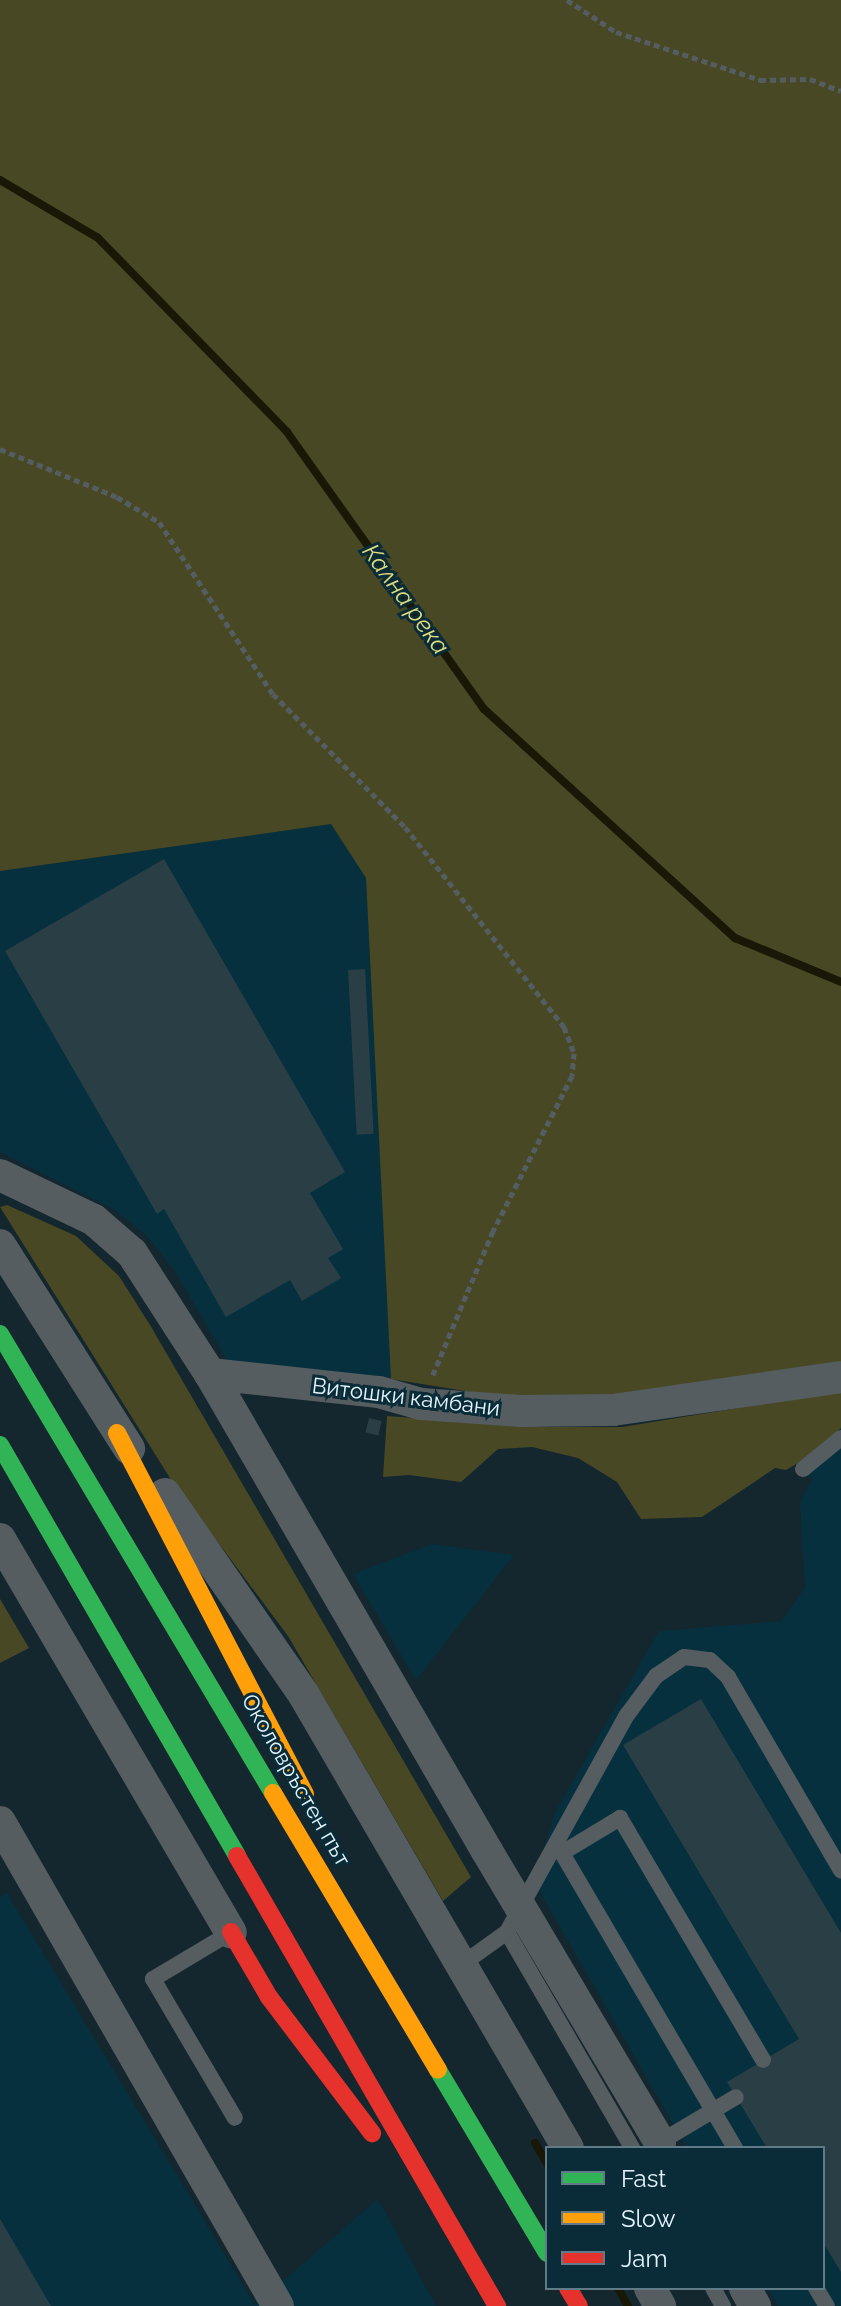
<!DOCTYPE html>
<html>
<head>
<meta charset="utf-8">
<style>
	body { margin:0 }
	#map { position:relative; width:841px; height:2306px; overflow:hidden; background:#14262e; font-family:Raleway,sans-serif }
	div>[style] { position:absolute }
	.built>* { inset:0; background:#07303f }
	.green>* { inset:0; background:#484924 }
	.stream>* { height:8px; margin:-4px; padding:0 4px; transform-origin:4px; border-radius:4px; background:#191807 }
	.building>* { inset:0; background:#2a3e46; transform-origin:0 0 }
	.path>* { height:5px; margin-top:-2.5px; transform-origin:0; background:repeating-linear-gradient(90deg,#545d62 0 6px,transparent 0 10px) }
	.lane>* { height:16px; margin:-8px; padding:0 8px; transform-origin:8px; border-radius:8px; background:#555d61 }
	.street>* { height:32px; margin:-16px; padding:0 16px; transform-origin:16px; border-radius:16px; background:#555d61 }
	.fast>* { height:18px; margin:-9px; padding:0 9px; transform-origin:9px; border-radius:9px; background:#30b455 }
	.slow>* { height:18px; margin:-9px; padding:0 9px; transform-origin:9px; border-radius:9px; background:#ff9f0a }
	.jam>* { height:18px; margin:-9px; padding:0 9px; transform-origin:9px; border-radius:9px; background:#e5322d }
	.street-bridge>* { height:32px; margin:-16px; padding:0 16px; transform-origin:16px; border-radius:16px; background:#555d61 }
	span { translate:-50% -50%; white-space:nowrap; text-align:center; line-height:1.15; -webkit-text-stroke:6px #0a2b38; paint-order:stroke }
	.street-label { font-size:22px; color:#e2f4fd }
	.water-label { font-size:24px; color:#e1dd7b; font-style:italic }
	.legend { position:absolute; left:545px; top:2146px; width:280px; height:144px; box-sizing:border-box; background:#0a2b38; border:2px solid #607b87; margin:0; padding:10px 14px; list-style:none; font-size:24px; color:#e2f4fd }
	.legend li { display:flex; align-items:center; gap:16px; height:40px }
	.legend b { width:40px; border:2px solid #607b87 }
</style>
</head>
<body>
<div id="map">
	<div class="built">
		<i style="clip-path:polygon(331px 824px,366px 878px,391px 1379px,229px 1363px,174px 1270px,147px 1236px,115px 1210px,0 1152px,0 871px)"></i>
		<i style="clip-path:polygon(841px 1428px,841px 2306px,778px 2306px,768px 2288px,823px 2288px,823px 2148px,687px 2148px,533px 1880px,557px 1809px,659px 1631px,781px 1621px,805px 1588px,800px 1502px,812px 1480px,798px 1463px)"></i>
		<i style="clip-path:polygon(432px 1544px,514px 1555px,416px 1680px,353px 1574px)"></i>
		<i style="clip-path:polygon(7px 1893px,255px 2305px,378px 2199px,436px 2306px,0 2306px,0 1897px)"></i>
	</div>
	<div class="green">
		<i style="clip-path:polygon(0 0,841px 0,841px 1368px,704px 1392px,521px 1400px,391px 1379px,366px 878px,331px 824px,0 871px)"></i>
		<i style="clip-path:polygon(7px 1205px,76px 1236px,119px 1276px,150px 1325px,471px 1877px,443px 1901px,288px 1636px,170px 1478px,0 1207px)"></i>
		<i style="clip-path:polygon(841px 1391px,841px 1428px,798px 1463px,786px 1470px,775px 1468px,702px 1517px,641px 1519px,617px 1482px,578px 1458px,532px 1447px,498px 1449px,461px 1482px,409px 1475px,383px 1477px,387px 1416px,543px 1427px,622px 1427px)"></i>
		<i style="clip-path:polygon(0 1599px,29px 1648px,0 1663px)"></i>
	</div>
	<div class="stream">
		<i style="left:0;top:180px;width:114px;rotate:30.6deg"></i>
		<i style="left:98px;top:238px;width:271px;rotate:45.7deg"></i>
		<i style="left:287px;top:432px;width:340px;rotate:54.6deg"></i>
		<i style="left:484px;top:709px;width:340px;rotate:42.4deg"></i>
		<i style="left:735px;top:938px;width:115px;rotate:22.5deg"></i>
		<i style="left:535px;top:2143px;width:24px;rotate:60deg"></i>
		<i style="left:618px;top:2288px;width:21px;rotate:61deg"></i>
	</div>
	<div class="building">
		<i style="clip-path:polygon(164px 859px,345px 1172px,310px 1193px,343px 1249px,328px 1258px,341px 1278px,302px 1301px,290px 1280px,226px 1317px,164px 1209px,157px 1214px,5px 951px)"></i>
		<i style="left:365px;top:969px;width:165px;height:17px;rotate:87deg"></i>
		<i style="left:369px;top:1418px;width:13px;height:15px;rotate:13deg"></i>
		<i style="clip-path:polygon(701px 1699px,841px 1933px,841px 2272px,823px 2242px,823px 2148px,767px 2148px,727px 2082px,799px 2039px,623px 1745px)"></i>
		<i style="clip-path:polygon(0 2219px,51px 2306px,0 2306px)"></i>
	</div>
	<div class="path">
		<i style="left:567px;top:0;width:59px;rotate:33.1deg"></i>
		<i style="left:616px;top:32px;width:152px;rotate:18.4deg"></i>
		<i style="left:760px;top:80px;width:50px;rotate:-1.1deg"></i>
		<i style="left:810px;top:79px;width:33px;rotate:21deg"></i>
		<i style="left:0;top:449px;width:126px;rotate:22.3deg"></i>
		<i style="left:117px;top:497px;width:49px;rotate:30.8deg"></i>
		<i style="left:159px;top:522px;width:206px;rotate:56.5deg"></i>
		<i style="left:273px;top:694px;width:187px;rotate:45.2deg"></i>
		<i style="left:405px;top:827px;width:256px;rotate:51.5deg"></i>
		<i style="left:564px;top:1027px;width:28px;rotate:69deg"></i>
		<i style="left:574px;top:1053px;width:23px;rotate:95deg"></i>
		<i style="left:572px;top:1076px;width:174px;rotate:117deg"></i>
		<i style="left:493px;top:1231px;width:158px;rotate:112.7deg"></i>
	</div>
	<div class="lane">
		<i style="left:803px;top:1469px;width:49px;rotate:-39.2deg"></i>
		<i style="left:507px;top:1932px;width:250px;rotate:59.9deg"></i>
		<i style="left:230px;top:1933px;width:90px;rotate:149.1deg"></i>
		<i style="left:153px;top:1979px;width:161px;rotate:59.5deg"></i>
		<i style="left:461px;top:1965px;width:57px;rotate:-35.7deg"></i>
		<i style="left:507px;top:1932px;width:248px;rotate:-61.1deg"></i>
		<i style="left:627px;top:1715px;width:49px;rotate:-53.4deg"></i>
		<i style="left:656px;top:1676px;width:34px;rotate:-34deg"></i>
		<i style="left:684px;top:1657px;width:26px;rotate:7deg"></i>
		<i style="left:710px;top:1660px;width:25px;rotate:43deg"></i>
		<i style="left:728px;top:1677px;width:224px;rotate:59.7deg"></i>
		<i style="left:660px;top:2142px;width:88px;rotate:-30.6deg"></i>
		<i style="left:735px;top:2148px;width:342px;rotate:-120.4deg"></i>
		<i style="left:562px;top:1853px;width:68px;rotate:-31.1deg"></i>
		<i style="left:620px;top:1818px;width:281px;rotate:59.4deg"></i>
		<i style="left:713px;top:2288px;width:21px;rotate:61deg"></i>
		<i style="left:816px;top:2288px;width:21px;rotate:59deg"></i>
	</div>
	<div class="street">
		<i style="left:0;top:1175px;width:104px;rotate:25.6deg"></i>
		<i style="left:94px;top:1220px;width:50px;rotate:41deg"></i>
		<i style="left:132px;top:1253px;width:144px;rotate:57.2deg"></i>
		<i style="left:210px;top:1374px;width:552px;rotate:59.86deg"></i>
		<i style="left:0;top:1245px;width:241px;rotate:57.6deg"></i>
		<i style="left:210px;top:1374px;width:170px;rotate:6.1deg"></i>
		<i style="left:379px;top:1392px;width:44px;rotate:15.9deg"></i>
		<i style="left:421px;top:1404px;width:100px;rotate:4deg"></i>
		<i style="left:521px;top:1411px;width:92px;rotate:-0.6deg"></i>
		<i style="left:613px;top:1410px;width:230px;rotate:-8.2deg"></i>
		<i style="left:165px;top:1494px;width:244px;rotate:55.3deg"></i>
		<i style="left:304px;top:1695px;width:524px;rotate:59.77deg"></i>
		<i style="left:0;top:1539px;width:456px;rotate:59.6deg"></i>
		<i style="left:0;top:1822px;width:558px;rotate:60.13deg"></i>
		<i style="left:650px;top:2288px;width:21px;rotate:61deg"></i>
		<i style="left:745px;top:2288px;width:21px;rotate:61deg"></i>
	</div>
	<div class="fast">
		<i style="left:0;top:1334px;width:534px;rotate:59.26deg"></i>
		<i style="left:0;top:1445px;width:474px;rotate:60deg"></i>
		<i style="left:438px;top:2070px;width:213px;rotate:59.2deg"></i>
	</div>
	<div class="slow">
		<i style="left:117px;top:1433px;width:407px;rotate:62.5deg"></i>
		<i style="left:273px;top:1793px;width:322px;rotate:59.2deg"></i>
	</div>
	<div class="jam">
		<i style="left:237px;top:1856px;width:520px;rotate:59.98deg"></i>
		<i style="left:231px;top:1932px;width:75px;rotate:59.7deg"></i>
		<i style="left:269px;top:1997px;width:171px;rotate:52.9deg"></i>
		<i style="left:568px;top:2288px;width:21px;rotate:59deg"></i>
	</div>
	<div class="street-bridge">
		<i style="left:487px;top:1851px;width:339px;rotate:59.3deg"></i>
	</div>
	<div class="street-label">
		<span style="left:406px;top:1397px;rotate:7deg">Витошки камбани</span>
		<span style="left:296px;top:1780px;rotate:60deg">Околовръстен път</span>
	</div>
	<div class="water-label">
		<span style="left:406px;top:599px;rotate:54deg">Кална река</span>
	</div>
	<ul class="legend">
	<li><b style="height:10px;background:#30b455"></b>Fast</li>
	<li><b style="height:10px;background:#ff9f0a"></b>Slow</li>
	<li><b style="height:10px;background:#e5322d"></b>Jam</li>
	</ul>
</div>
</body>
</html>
